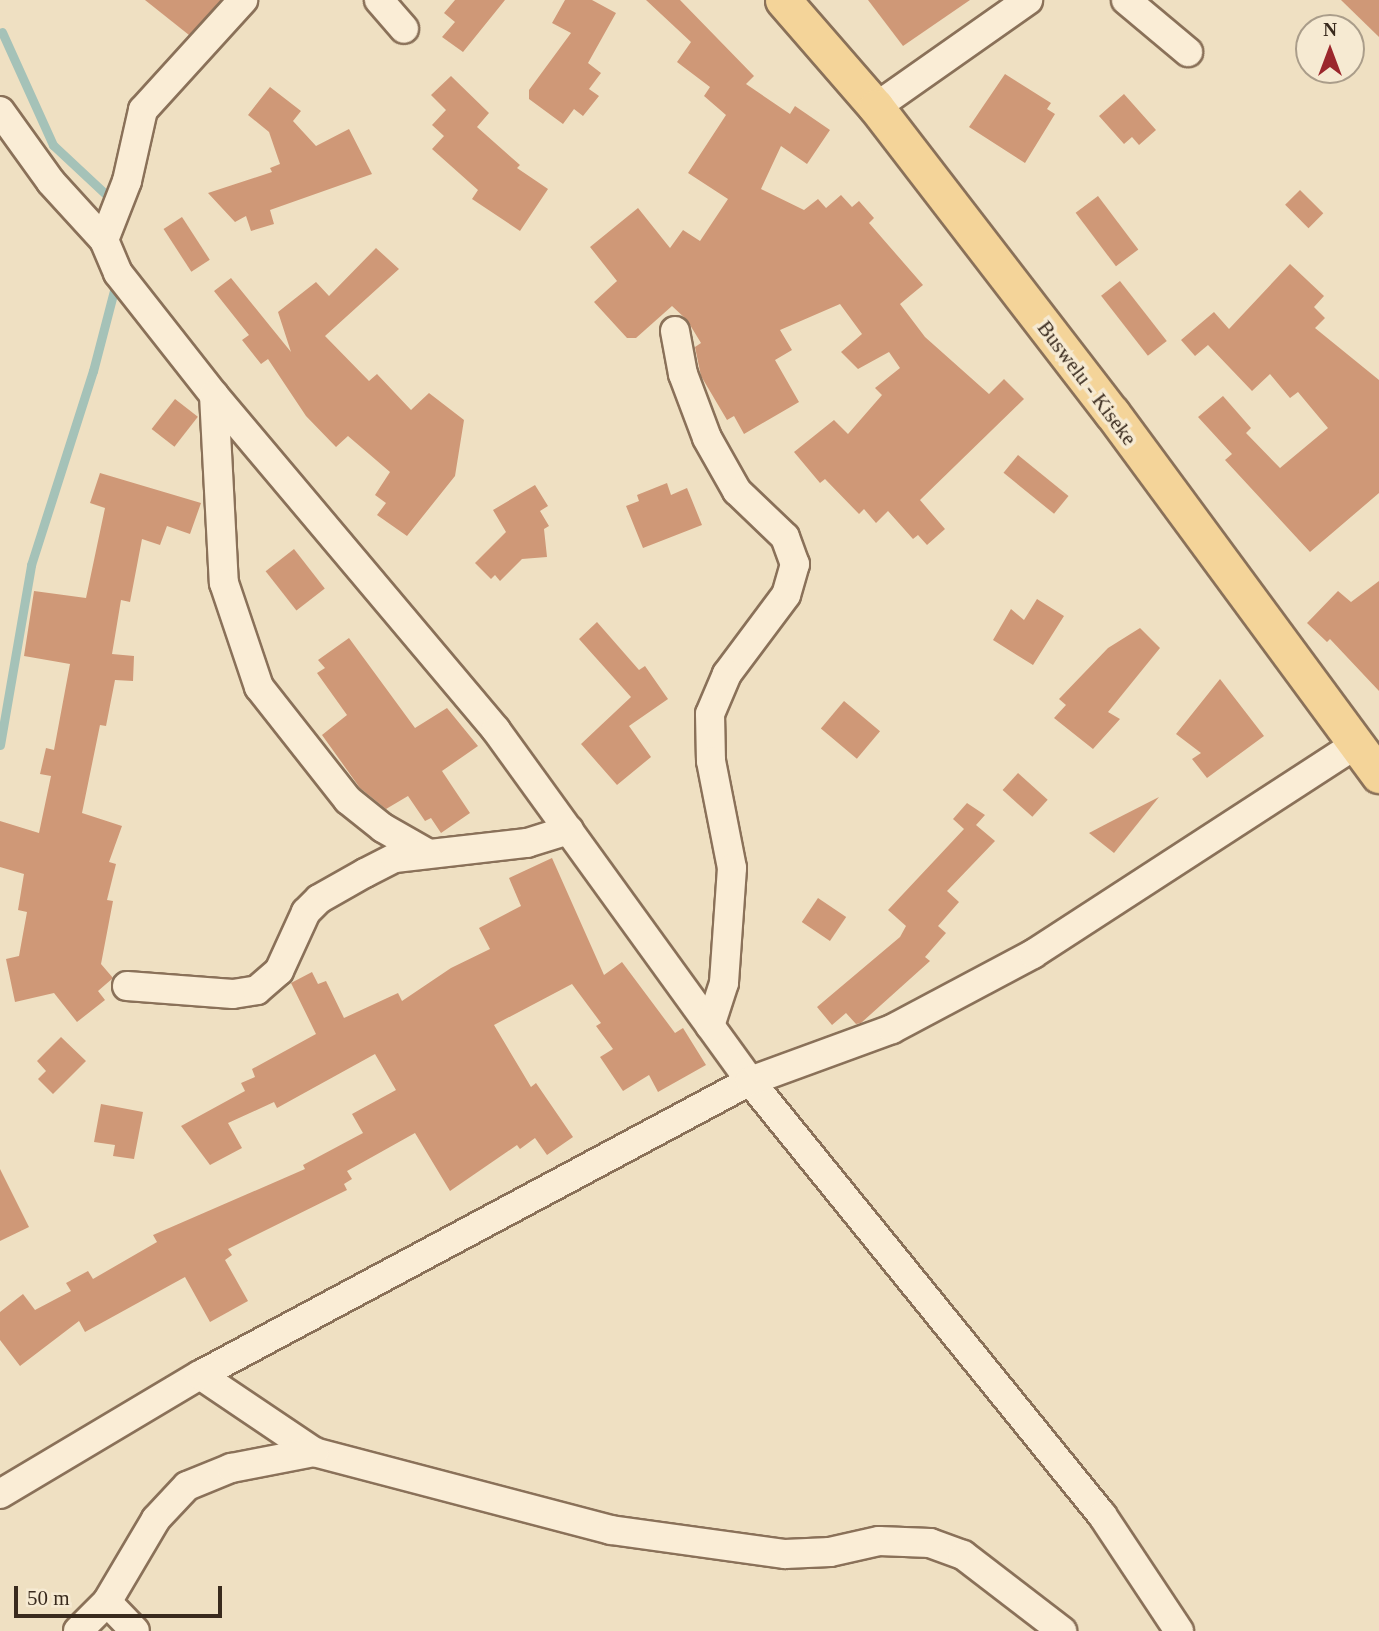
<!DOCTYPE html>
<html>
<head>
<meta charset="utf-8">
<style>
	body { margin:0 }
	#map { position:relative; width:1379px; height:1631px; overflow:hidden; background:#efe0c2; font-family:Georgia,serif }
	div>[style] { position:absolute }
	.stream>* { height:9px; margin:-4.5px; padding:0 4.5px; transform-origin:4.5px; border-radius:4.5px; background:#a5c2b8 }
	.building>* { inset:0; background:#cf9877; transform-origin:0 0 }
	.roads { filter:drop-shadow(2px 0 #8a7159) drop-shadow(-2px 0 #8a7159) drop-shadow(0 2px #8a7159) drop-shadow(0 -2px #8a7159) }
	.minor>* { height:28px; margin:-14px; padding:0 14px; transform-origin:14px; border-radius:14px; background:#faedd6 }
	.major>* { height:35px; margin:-17.5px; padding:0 17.5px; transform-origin:17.5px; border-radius:17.5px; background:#f4d499 }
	span { translate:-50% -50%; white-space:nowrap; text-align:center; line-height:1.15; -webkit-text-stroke:7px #f6ead2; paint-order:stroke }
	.street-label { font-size:21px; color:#392a1d }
	.north { position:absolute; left:1295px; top:14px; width:70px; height:70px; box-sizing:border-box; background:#f6ead2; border:2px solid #aa9d8a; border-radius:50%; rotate:0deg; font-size:19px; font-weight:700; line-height:28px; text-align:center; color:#392a1d }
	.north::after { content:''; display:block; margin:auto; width:24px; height:32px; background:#9b272c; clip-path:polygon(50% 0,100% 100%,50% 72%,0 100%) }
	.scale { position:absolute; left:14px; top:1586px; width:208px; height:32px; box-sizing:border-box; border:4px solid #392a1d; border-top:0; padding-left:9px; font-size:21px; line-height:24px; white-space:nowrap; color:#392a1d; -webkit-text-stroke:5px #f6ead2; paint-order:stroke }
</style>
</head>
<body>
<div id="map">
	<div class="stream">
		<i style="left:2px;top:32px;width:124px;rotate:65.7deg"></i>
		<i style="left:53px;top:145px;width:82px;rotate:43deg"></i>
		<i style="left:0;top:745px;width:183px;rotate:-80.2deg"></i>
		<i style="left:31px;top:565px;width:204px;rotate:-72.3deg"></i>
		<i style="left:93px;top:371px;width:95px;rotate:-75.4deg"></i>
	</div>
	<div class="building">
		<i style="clip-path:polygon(145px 0,221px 0,189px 35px)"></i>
		<i style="clip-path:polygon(455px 0,505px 0,463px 52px,442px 37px,455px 22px,444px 13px)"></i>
		<i style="clip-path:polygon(565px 0,592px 0,616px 13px,588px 63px,601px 73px,589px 89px,599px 96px,583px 116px,574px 109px,563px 124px,529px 99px,529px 90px,571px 33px,552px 23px)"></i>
		<i style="clip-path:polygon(646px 0,680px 0,754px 76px,746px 84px,790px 114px,795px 106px,830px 130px,807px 164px,781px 146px,761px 189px,804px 210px,818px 199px,826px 208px,841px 195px,852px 207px,859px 201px,874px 218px,869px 223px,923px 285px,900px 304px,925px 337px,989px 394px,1004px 379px,1024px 399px,920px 500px,945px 529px,927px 545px,918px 535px,913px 539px,888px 511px,876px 523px,864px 509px,859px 514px,825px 479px,820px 483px,794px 452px,834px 420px,848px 434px,882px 395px,875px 388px,900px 368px,889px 352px,858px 369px,841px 352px,862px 334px,840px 304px,780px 330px,792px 350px,775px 360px,799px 402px,744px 434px,734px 416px,727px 420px,701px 376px,695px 347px,701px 343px,687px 320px,672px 306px,636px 338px,627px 338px,594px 302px,617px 281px,590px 247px,638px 208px,670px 248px,683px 230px,700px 241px,728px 199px,688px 173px,726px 115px,704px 96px,710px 87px,677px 62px,691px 42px)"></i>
		<i style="clip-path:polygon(868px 0,970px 0,903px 46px)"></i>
		<i style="clip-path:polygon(1341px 0,1379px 0,1379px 37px)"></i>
		<i style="clip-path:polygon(1005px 74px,1051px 103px,1047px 109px,1055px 114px,1025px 163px,969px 127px)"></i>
		<i style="clip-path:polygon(451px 76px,489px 113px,477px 127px,520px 165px,517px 168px,548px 189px,520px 231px,472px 199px,478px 190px,432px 149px,444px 136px,432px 125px,446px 110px,431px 95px)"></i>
		<i style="clip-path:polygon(270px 87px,301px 111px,293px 121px,316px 146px,349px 129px,372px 174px,270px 210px,274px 224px,251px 231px,246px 216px,235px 222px,208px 193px,272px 172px,270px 168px,280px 164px,269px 132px,248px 115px)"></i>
		<i style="clip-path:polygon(1124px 94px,1156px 130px,1139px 145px,1132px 137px,1124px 144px,1099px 116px)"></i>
		<i style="left:1300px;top:190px;width:33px;height:21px;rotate:45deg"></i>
		<i style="left:1098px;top:196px;width:67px;height:28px;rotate:53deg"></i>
		<i style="left:182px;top:217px;width:51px;height:22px;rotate:57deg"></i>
		<i style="clip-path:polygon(376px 248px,399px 269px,325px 336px,369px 381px,377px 374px,411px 410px,429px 393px,464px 420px,455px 476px,407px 536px,377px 515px,386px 503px,375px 495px,390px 472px,348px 436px,336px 447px,306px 416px,268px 359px,261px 364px,242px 340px,249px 335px,214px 291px,231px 278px,291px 352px,278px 312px,316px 282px,329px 296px)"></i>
		<i style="clip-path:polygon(1290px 264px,1324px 296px,1314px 307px,1325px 318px,1315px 328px,1379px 380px,1379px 493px,1310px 552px,1225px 460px,1232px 454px,1198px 417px,1223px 396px,1251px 428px,1246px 433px,1280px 468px,1328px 428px,1298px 392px,1290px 398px,1270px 374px,1252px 391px,1208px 345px,1195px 356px,1181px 340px,1214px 312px,1229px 329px)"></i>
		<i style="left:1120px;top:281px;width:76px;height:24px;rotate:52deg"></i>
		<i style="left:175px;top:399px;width:29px;height:38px;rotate:38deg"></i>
		<i style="left:1018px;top:455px;width:65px;height:23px;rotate:39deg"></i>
		<i style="clip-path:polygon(100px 473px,201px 503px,190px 534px,167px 526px,160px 545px,142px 539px,130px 602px,121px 600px,112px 654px,134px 656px,133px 681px,115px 680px,106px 726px,100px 725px,82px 813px,122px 826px,109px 862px,116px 864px,107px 900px,113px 901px,101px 964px,113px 978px,98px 991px,105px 1000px,77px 1022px,54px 993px,15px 1002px,6px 959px,19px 956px,27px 912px,18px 910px,24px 874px,0 867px,0 821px,39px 833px,51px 776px,40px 774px,46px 748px,54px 750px,70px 664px,24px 656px,34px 591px,86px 598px,105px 508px,90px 503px)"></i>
		<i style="clip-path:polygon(667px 483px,671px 495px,687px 488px,702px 525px,643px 548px,626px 506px,639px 501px,637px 495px)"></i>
		<i style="clip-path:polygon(535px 485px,548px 506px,540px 511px,549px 526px,544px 529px,547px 557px,522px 559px,500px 581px,495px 575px,491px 579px,475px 563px,506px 532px,493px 510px)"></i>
		<i style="left:294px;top:549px;width:50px;height:36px;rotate:52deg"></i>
		<i style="clip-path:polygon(1379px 581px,1379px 691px,1330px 639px,1327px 642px,1307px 623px,1338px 591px,1351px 602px)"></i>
		<i style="clip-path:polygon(1037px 599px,1064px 616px,1033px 665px,993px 640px,1011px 609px,1024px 620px)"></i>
		<i style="clip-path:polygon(597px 622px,639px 670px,645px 666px,668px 699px,629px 726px,651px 757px,617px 785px,581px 744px,631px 697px,579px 639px)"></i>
		<i style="clip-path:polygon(1140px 628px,1160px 648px,1108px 712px,1120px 719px,1093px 749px,1054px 718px,1066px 705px,1059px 699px,1108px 648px)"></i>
		<i style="clip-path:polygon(349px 638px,415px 728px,447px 708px,478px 746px,442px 771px,470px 813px,441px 833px,431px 818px,425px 821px,408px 796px,386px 809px,360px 788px,322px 735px,347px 715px,317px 673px,325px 668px,318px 660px)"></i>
		<i style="clip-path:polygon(1220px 679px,1264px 736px,1207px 778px,1192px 759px,1201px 753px,1176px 734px)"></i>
		<i style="left:844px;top:701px;width:47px;height:36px;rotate:40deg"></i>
		<i style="left:1018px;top:773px;width:40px;height:23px;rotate:42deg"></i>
		<i style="clip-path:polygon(1159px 797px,1114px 853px,1089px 833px,1108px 823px)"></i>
		<i style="clip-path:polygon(967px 803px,985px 815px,976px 825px,995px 841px,947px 891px,959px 902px,938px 926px,946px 933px,925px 957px,930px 961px,861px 1023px,856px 1024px,846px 1013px,832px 1025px,817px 1007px,900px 937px,906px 926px,888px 910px,964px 829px,953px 819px)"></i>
		<i style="clip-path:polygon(552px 858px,604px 975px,622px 962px,675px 1033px,683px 1028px,706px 1065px,658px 1092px,649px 1075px,623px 1091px,600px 1057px,613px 1049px,596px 1026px,601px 1023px,572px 984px,494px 1025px,531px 1087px,536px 1083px,573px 1137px,547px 1155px,535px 1138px,520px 1149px,517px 1145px,450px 1191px,415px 1133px,347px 1171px,352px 1179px,344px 1184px,347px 1190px,228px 1249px,232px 1255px,225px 1260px,248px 1301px,210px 1322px,185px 1277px,85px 1332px,79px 1321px,20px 1366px,0 1340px,0 1312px,23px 1294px,35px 1310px,71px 1291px,66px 1283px,88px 1271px,93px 1279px,157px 1242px,153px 1235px,305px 1169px,303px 1165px,363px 1133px,352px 1114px,396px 1090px,375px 1054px,277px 1108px,274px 1102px,228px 1123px,242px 1148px,210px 1165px,181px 1126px,245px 1091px,241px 1083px,255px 1077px,252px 1069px,316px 1034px,291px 983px,312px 972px,318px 984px,326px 981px,344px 1018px,398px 993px,402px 1001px,451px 968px,490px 949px,479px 928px,521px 906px,509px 878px)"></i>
		<i style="left:818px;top:898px;width:34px;height:29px;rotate:34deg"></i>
		<i style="clip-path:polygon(61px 1037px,86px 1061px,53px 1094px,38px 1079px,46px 1071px,37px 1061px)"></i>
		<i style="clip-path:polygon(101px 1104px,143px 1112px,134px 1159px,113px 1156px,115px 1145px,94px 1142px)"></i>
		<i style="clip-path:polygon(0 1169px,29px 1227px,0 1241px)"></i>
	</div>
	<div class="roads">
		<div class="minor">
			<i style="left:379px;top:0;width:38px;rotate:49deg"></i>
			<i style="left:1126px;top:0;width:81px;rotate:40deg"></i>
			<i style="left:876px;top:107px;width:186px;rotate:-35.1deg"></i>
			<i style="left:0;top:111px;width:87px;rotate:54.3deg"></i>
			<i style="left:51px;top:182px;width:79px;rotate:47.6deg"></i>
			<i style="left:104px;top:240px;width:36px;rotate:67deg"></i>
			<i style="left:118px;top:273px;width:155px;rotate:51.8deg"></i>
			<i style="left:214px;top:395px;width:438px;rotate:49.9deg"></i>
			<i style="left:496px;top:730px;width:433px;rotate:54.1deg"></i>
			<i style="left:750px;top:1081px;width:559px;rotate:50.96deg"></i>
			<i style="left:1102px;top:1515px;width:139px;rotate:56.4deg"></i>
			<i style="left:104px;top:240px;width:63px;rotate:-68.7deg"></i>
			<i style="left:127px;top:181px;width:73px;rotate:-77.3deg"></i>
			<i style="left:143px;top:110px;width:149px;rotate:-47.7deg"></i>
			<i style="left:675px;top:331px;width:44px;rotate:79.5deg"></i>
			<i style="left:683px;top:374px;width:68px;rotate:69.4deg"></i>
			<i style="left:707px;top:438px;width:61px;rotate:60.5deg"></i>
			<i style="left:737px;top:491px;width:66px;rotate:43.8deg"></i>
			<i style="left:785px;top:537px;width:29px;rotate:70deg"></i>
			<i style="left:795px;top:564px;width:32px;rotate:106deg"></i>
			<i style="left:786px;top:595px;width:99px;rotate:126.8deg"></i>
			<i style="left:727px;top:674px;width:43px;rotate:113deg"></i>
			<i style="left:710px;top:714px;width:47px;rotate:88.8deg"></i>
			<i style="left:711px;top:761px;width:109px;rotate:78.9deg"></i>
			<i style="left:732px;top:868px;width:115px;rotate:94deg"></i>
			<i style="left:724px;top:983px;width:45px;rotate:108deg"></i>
			<i style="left:214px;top:395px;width:188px;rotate:87deg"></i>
			<i style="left:224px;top:583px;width:110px;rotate:71.4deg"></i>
			<i style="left:259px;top:687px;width:144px;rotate:51.8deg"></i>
			<i style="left:348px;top:800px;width:45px;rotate:38.7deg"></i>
			<i style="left:383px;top:828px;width:48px;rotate:29.7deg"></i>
			<i style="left:127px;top:986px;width:106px;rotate:4.3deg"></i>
			<i style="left:233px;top:994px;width:24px;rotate:-9deg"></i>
			<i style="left:257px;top:990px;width:29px;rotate:-41deg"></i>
			<i style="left:279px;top:971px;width:65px;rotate:-65.4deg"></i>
			<i style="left:306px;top:912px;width:18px;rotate:-45deg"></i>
			<i style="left:319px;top:899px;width:53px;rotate:-29.5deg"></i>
			<i style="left:365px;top:873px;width:34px;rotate:-27deg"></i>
			<i style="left:395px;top:858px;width:133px;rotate:-6.5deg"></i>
			<i style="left:527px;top:843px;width:44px;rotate:-17.2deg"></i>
			<i style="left:200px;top:1375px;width:138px;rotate:34deg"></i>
			<i style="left:314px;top:1452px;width:307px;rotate:14.7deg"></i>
			<i style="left:611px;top:1530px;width:176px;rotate:7.9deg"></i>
			<i style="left:785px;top:1554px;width:45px;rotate:-2.5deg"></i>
			<i style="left:830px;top:1552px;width:50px;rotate:-12.7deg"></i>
			<i style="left:879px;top:1541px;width:51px;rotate:2.2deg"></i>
			<i style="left:930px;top:1543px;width:35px;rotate:20deg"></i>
			<i style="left:963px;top:1555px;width:125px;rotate:37.5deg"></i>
			<i style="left:0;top:1494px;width:233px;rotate:-30.8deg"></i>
			<i style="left:200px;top:1375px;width:624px;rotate:-28.13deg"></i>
			<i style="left:750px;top:1081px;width:151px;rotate:-20.1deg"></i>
			<i style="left:892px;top:1029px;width:160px;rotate:-28deg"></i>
			<i style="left:1033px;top:954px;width:384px;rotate:-33deg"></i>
			<i style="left:107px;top:1602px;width:40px;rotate:46deg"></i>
			<i style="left:78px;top:1631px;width:41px;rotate:-45deg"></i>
			<i style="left:107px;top:1602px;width:96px;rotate:-59.4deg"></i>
			<i style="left:156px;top:1519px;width:45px;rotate:-46.8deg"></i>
			<i style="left:187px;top:1486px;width:48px;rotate:-22.2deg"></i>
			<i style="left:231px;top:1468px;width:85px;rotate:-10.9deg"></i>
		</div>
		<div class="major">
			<i style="left:783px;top:0;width:142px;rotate:49deg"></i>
			<i style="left:876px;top:107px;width:386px;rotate:52.4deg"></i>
			<i style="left:1112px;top:413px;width:450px;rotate:53.6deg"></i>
		</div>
	</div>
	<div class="street-label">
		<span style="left:1087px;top:383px;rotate:53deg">Buswelu - Kiseke</span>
	</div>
	<div class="north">N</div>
	<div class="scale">50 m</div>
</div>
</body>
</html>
